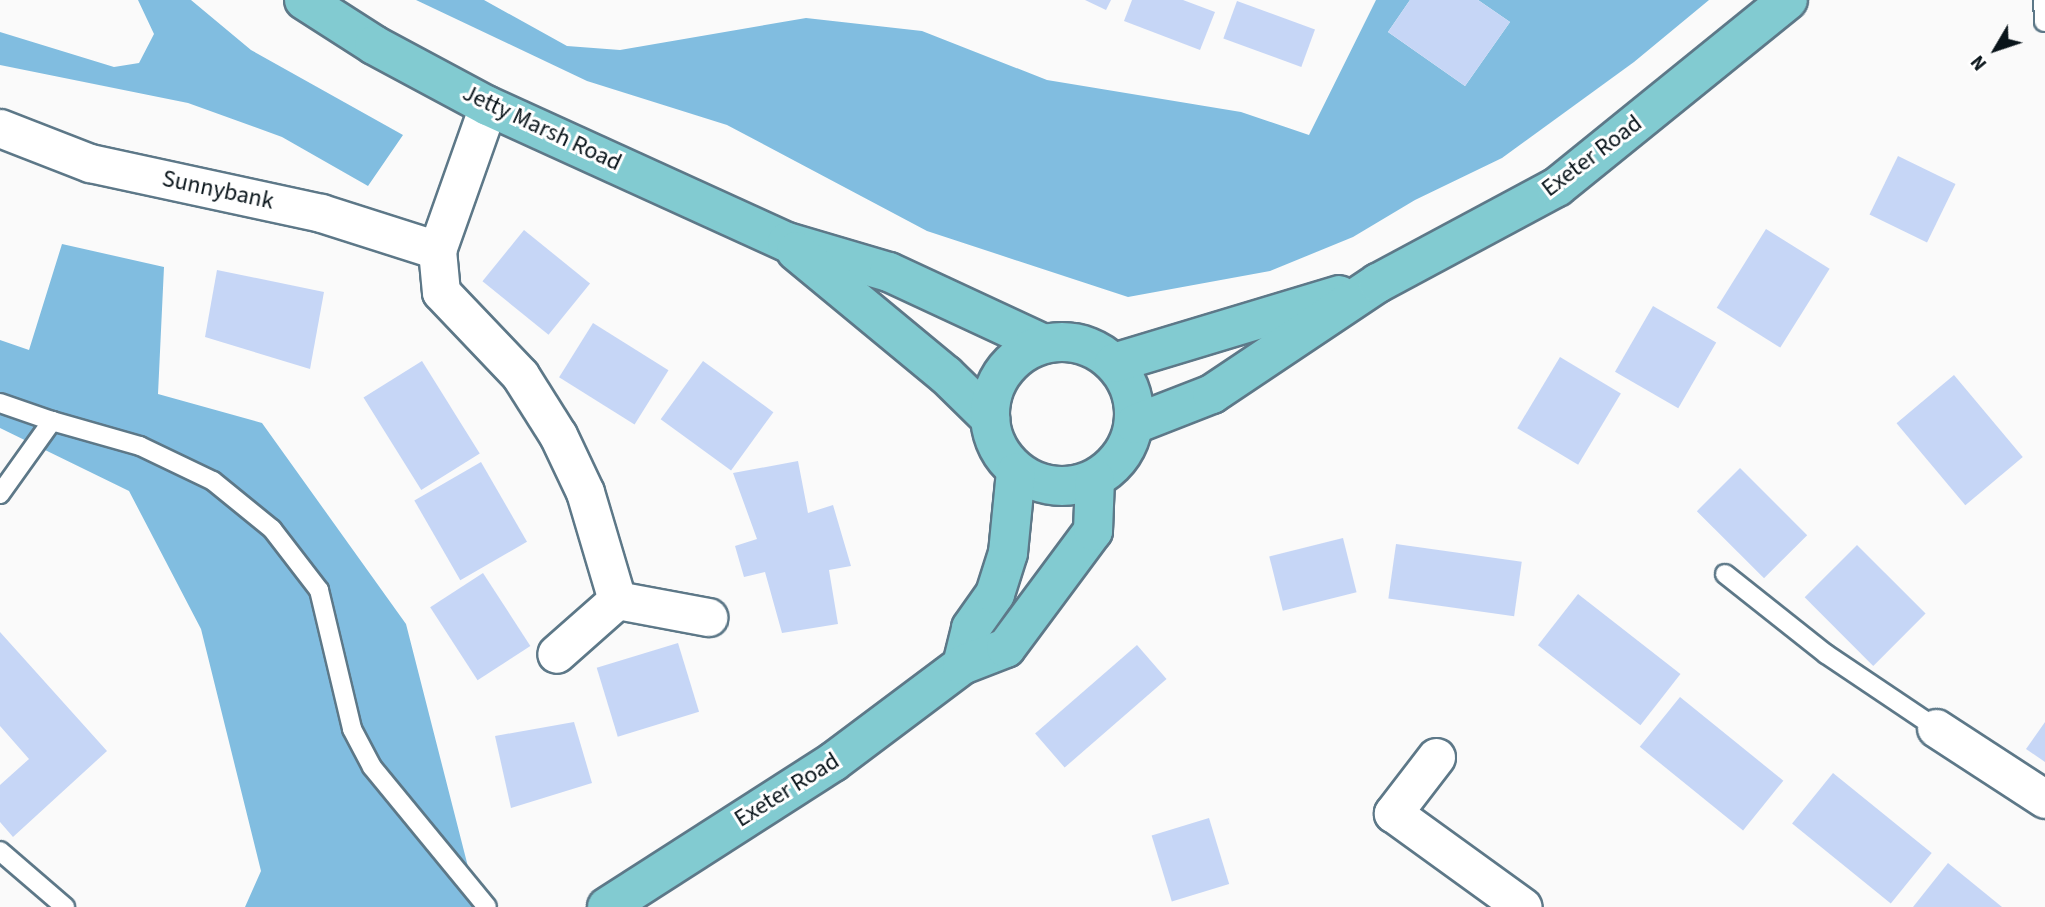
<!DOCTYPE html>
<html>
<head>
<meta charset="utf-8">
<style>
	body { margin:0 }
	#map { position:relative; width:2045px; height:907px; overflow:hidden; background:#fafafa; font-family:"Source Sans 3",sans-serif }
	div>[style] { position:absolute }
	.forest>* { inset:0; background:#81bde0 }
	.building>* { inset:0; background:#c6d6f6; transform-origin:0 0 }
	.roads { filter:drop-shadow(2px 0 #5d7888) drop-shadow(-2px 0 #5d7888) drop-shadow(0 2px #5d7888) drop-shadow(0 -2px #5d7888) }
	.lane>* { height:18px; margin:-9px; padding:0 9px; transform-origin:9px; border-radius:9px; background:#fff }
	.street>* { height:37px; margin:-18.5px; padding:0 18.5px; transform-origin:18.5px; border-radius:18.5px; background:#fff }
	.primary>* { height:38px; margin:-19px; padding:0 19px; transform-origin:19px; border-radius:19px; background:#82cbd1 }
	.primary>.ring { margin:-19px; padding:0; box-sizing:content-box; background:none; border:38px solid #82cbd1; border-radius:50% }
	span { translate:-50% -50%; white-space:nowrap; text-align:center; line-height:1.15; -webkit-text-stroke:6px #fff; paint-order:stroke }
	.street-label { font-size:24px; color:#09141a }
	.north { position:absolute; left:1961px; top:14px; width:70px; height:70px; -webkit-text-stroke:5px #fff; paint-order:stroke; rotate:231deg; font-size:19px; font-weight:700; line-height:28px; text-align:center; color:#09141a }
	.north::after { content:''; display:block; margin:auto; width:24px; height:32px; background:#09141a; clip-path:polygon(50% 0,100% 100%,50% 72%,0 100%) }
</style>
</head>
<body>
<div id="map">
	<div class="forest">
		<i style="clip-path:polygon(138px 0,191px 0,251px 50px,403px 135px,368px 186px,282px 137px,188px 103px,0 65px,0 32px,114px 67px,139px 63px,154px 34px)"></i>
		<i style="clip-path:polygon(416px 0,484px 0,567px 46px,620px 50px,806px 18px,922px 31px,1047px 80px,1241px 112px,1309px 135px,1376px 0,1410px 0,1388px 32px,1465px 86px,1510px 22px,1478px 0,1709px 0,1634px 62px,1502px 158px,1415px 200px,1353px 237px,1270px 271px,1128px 297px,927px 231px,727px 125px,587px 81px)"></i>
		<i style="clip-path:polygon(62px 244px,164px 267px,158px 394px,262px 423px,406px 624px,476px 898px,472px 907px,245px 907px,261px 871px,201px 629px,129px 491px,0 428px,0 340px,29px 350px)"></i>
	</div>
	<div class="building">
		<i style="clip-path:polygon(1085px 0,1111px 0,1106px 10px)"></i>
		<i style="clip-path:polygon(1132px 0,1183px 0,1215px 12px,1200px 50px,1124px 21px)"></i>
		<i style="clip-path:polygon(1410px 0,1478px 0,1510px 22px,1465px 86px,1388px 32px)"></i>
		<i style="left:1237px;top:1px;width:83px;height:40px;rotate:20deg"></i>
		<i style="left:1898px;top:156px;width:64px;height:65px;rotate:26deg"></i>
		<i style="left:1766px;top:229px;width:75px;height:93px;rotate:32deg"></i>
		<i style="left:524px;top:230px;width:85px;height:66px;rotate:39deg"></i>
		<i style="clip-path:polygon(217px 270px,324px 292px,310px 369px,205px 337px)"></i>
		<i style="left:1653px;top:306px;width:73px;height:76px;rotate:30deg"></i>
		<i style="left:593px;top:323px;width:89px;height:64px;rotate:32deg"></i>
		<i style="left:1560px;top:357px;width:71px;height:83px;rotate:31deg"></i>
		<i style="left:422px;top:361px;width:109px;height:69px;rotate:58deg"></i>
		<i style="left:703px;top:361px;width:87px;height:72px;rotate:36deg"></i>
		<i style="left:1954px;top:375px;width:107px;height:75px;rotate:50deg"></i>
		<i style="clip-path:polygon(798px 461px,808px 513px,833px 505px,851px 566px,829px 570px,838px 624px,782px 633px,765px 572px,744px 577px,735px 546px,757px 539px,733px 473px)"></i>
		<i style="left:481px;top:462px;width:92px;height:77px;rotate:60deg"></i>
		<i style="left:1740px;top:468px;width:95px;height:61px;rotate:45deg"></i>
		<i style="left:1343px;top:538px;width:56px;height:76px;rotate:76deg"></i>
		<i style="left:1396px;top:544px;width:127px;height:55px;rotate:8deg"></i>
		<i style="left:1857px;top:545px;width:97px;height:74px;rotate:45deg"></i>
		<i style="left:483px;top:573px;width:87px;height:63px;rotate:57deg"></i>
		<i style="left:1578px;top:594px;width:130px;height:65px;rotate:38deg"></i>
		<i style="clip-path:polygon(0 632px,107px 751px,13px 837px,0 822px,0 785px,29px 759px,0 726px)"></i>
		<i style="left:678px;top:643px;width:72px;height:85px;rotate:73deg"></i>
		<i style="left:1137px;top:645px;width:45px;height:135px;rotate:49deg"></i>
		<i style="left:1680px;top:697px;width:133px;height:64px;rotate:39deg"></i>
		<i style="clip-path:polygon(574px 722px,592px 783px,511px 808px,495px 736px)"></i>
		<i style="clip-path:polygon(2045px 722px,2045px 762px,2026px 749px)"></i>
		<i style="left:1833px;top:773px;width:127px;height:65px;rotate:39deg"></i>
		<i style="left:1209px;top:818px;width:69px;height:60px;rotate:73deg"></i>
		<i style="clip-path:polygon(1948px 863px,2002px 907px,1913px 907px)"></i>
	</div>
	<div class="roads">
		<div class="lane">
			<i style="left:2043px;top:0;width:22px;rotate:87deg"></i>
			<i style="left:0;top:403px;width:55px;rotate:19.1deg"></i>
			<i style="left:0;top:494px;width:90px;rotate:-54.5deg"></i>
			<i style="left:52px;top:421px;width:91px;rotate:15.9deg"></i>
			<i style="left:140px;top:446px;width:81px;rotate:25.6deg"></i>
			<i style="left:213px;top:481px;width:76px;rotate:39.1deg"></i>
			<i style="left:272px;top:529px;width:77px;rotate:52.4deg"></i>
			<i style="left:319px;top:590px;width:143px;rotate:76.6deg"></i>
			<i style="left:352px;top:729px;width:43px;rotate:62.2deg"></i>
			<i style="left:372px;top:767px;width:181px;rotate:50.6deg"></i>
			<i style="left:1725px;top:574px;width:129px;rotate:38.4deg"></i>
			<i style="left:1826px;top:654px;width:133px;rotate:33.9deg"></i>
			<i style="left:0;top:851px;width:86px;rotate:40.7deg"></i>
		</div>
		<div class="street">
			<i style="left:488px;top:106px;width:153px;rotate:109.5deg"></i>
			<i style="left:437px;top:250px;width:42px;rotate:84.6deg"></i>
			<i style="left:441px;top:292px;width:115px;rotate:46.4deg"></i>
			<i style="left:520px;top:375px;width:71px;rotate:57.7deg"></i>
			<i style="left:558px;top:435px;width:63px;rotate:64.7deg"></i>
			<i style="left:585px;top:492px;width:113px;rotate:73.5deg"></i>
			<i style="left:617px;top:600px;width:81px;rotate:138.5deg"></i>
			<i style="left:0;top:128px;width:97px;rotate:21.3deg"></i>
			<i style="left:90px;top:163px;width:236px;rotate:12.2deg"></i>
			<i style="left:321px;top:213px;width:122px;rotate:17.7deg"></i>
			<i style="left:617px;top:600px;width:93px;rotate:10.6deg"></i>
			<i style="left:1936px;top:728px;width:130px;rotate:33.1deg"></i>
			<i style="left:1436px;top:757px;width:71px;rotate:127.5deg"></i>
			<i style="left:1393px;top:813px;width:160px;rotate:35.9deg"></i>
		</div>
		<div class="primary">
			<i style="left:304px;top:0;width:83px;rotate:32.7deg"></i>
			<i style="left:374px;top:45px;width:129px;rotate:28.2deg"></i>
			<i style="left:488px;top:106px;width:328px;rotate:24.5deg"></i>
			<i style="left:787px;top:242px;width:106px;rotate:16.4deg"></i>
			<i style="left:889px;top:272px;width:169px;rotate:24.9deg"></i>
			<i style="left:796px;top:251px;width:195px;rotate:39.6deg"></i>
			<i style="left:946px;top:375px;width:62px;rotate:44.3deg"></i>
			<i class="ring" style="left:990px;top:342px;width:106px;height:106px"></i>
			<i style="left:1114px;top:363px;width:235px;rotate:-16.8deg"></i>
			<i style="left:1135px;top:424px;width:83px;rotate:-21.3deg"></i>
			<i style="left:1212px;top:394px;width:200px;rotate:-33.8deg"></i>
			<i style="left:1378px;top:283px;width:203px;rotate:-28.2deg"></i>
			<i style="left:1557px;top:187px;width:297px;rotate:-39deg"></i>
			<i style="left:962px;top:665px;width:38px;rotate:-76deg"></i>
			<i style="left:971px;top:628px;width:42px;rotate:-54.8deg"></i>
			<i style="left:995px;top:594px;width:43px;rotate:-72.4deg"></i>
			<i style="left:1008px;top:553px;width:81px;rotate:-84.4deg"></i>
			<i style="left:607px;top:907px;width:269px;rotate:-32.7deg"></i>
			<i style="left:833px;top:762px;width:161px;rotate:-36.9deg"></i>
			<i style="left:962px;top:665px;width:47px;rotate:-21.1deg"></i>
			<i style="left:1006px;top:648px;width:146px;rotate:-53.4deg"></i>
			<i style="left:1093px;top:531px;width:52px;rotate:-87.8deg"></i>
		</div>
	</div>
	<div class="street-label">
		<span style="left:542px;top:128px;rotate:25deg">Jetty Marsh Road</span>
		<span style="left:1592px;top:156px;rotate:-37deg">Exeter Road</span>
		<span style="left:218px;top:190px;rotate:12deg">Sunnybank</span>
		<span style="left:787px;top:790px;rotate:-32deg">Exeter Road</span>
	</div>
	<div class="north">N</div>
</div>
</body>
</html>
